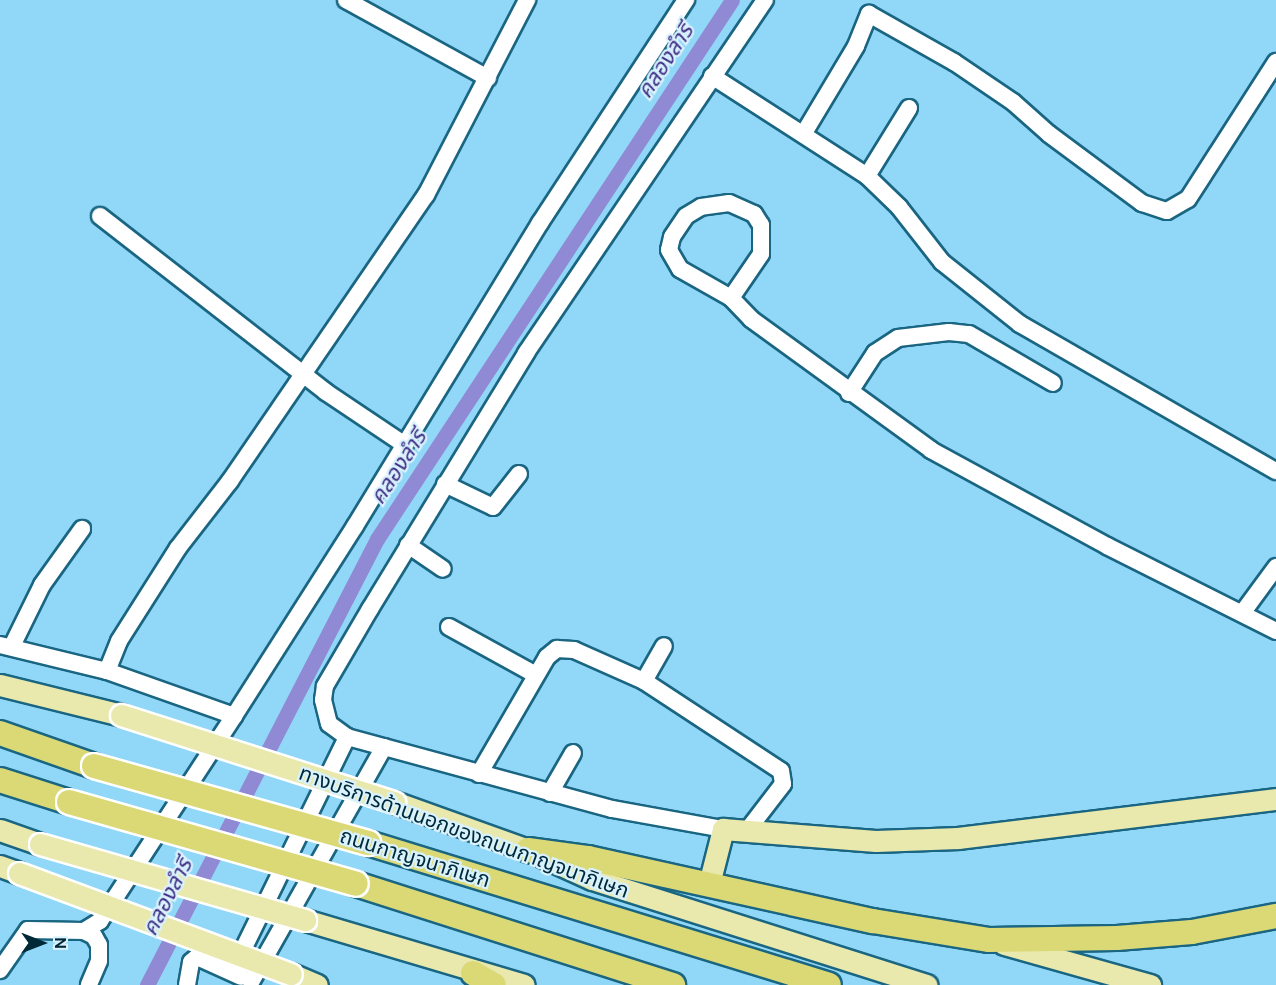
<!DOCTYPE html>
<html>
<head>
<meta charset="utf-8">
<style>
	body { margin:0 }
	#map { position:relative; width:1276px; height:985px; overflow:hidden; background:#91d8f8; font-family:"DM Sans","Noto Sans Thai",sans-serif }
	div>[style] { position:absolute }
	.canal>* { height:15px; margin:-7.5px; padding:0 7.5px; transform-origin:7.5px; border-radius:7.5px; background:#9089d3 }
	.roads { filter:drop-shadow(2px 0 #1a6682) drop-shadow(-2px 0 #1a6682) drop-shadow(0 2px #1a6682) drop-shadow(0 -2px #1a6682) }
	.minor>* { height:16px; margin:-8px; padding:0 8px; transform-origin:8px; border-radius:8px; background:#fff }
	.major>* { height:21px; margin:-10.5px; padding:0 10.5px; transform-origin:10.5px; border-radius:10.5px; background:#e9e8ad }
	.highway>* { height:24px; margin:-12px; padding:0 12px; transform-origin:12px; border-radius:12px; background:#dbd976 }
	.bridges { filter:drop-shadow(2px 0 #fff) drop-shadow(-2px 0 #fff) drop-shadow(0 2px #fff) drop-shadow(0 -2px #fff) }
	.major-bridge>* { height:21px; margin:-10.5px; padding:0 10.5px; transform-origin:10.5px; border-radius:10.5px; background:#e9e8ad }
	.highway-bridge>* { height:24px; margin:-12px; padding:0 12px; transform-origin:12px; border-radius:12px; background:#dbd976 }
	span { translate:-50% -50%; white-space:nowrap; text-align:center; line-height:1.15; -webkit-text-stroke:4.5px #d9f2fe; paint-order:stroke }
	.street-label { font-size:21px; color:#002938 }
	.water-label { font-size:22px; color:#402e85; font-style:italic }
	.north { position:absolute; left:12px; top:913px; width:60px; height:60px; -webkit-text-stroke:4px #d9f2fe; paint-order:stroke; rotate:90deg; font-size:16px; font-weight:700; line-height:24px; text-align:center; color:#002938 }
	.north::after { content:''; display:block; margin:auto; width:21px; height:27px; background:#002938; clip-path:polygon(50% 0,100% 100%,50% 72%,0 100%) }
</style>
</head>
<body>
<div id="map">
	<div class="canal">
		<i style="left:147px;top:985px;width:502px;rotate:-62.72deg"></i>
		<i style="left:377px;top:539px;width:645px;rotate:-56.63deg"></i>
	</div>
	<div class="roads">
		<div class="minor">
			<i style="left:346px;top:0;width:162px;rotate:28.8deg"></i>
			<i style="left:712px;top:76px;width:184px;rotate:32.8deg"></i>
			<i style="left:867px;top:176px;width:45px;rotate:44.1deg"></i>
			<i style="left:899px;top:207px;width:70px;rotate:52deg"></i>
			<i style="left:942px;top:262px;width:100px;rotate:38.5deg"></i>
			<i style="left:1020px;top:324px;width:295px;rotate:29.9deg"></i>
			<i style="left:804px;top:133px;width:101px;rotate:-59.1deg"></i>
			<i style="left:856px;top:46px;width:35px;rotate:-68deg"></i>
			<i style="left:869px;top:14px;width:98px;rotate:29.5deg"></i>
			<i style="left:954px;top:62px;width:71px;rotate:34.1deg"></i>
			<i style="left:1013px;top:102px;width:48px;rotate:41.6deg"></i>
			<i style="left:1049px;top:134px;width:116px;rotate:36.6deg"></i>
			<i style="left:1142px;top:203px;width:26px;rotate:18deg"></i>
			<i style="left:1167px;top:211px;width:24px;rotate:-30deg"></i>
			<i style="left:1188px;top:199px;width:163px;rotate:-57.3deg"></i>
			<i style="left:867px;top:176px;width:80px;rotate:-58.3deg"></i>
			<i style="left:100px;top:216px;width:286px;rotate:37.9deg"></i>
			<i style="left:326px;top:392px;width:95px;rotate:33.9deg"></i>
			<i style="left:731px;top:298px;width:53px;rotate:-55.7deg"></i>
			<i style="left:761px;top:254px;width:29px;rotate:-90deg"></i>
			<i style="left:761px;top:225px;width:13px;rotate:-122deg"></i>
			<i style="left:754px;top:214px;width:27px;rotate:-156deg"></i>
			<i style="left:729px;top:203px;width:28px;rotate:172deg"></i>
			<i style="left:701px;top:207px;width:17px;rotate:149deg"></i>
			<i style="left:686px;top:216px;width:25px;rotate:124deg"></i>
			<i style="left:672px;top:237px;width:13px;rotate:103deg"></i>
			<i style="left:669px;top:250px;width:22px;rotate:60deg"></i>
			<i style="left:680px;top:269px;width:59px;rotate:29.6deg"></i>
			<i style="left:731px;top:298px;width:29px;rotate:46deg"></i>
			<i style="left:751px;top:319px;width:223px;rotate:36deg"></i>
			<i style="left:931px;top:450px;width:200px;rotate:28.6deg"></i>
			<i style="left:1107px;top:546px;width:189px;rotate:26.7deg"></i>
			<i style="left:849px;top:393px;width:48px;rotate:-57deg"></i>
			<i style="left:875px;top:353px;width:27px;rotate:-33deg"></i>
			<i style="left:898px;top:338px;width:51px;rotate:-6.7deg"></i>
			<i style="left:949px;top:332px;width:20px;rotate:6deg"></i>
			<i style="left:969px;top:334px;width:97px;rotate:30.3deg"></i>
			<i style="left:445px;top:484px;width:53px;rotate:25.6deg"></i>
			<i style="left:493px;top:507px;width:42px;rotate:-51.8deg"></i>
			<i style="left:408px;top:545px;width:42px;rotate:34.4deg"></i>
			<i style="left:1243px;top:612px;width:56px;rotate:-53.7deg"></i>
			<i style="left:449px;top:627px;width:99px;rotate:28.9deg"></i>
			<i style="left:0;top:645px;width:110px;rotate:13.7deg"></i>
			<i style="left:107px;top:671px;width:135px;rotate:19.5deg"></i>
			<i style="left:234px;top:716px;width:245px;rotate:123.2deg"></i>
			<i style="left:100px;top:921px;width:19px;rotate:148deg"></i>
			<i style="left:84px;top:931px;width:56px;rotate:-179deg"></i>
			<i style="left:28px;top:930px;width:49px;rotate:125deg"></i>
			<i style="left:12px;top:646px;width:68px;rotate:-63.8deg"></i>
			<i style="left:42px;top:585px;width:69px;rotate:-54.5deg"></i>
			<i style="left:107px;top:671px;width:32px;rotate:-68deg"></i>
			<i style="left:119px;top:641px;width:110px;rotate:-57.6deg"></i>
			<i style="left:178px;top:548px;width:85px;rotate:-52.2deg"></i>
			<i style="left:230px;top:481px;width:347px;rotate:-55.6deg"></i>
			<i style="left:426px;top:195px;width:220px;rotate:-62.6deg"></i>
			<i style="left:644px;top:681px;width:40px;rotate:-60.3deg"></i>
			<i style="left:234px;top:716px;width:225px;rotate:-57.5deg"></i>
			<i style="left:355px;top:526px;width:355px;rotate:-58.6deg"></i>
			<i style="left:540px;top:223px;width:267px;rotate:-56.8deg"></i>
			<i style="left:479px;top:774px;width:135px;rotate:-59.8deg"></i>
			<i style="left:547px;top:657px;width:13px;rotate:-39deg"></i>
			<i style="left:557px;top:649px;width:17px;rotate:3deg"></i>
			<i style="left:574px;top:650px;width:77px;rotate:23.9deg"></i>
			<i style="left:644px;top:681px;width:164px;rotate:33.3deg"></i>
			<i style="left:781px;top:771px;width:13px;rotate:81deg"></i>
			<i style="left:783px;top:784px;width:61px;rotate:127.6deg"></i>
			<i style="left:550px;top:793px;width:46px;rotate:-60.1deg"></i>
			<i style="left:723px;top:829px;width:113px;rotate:-169.8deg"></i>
			<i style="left:612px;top:809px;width:275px;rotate:-164.8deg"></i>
			<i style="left:347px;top:737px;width:22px;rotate:-144deg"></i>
			<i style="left:329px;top:724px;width:25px;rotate:-104deg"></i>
			<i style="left:323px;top:700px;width:14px;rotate:-82deg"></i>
			<i style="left:325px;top:686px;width:89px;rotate:-59.7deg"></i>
			<i style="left:370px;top:609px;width:300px;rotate:-58.6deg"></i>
			<i style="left:526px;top:353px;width:426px;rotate:-55.9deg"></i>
			<i style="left:84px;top:931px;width:11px;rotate:27deg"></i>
			<i style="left:94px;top:936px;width:10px;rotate:61deg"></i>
			<i style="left:99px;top:945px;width:16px;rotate:90deg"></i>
			<i style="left:99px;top:961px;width:26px;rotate:113deg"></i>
			<i style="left:232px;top:972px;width:262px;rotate:-63.9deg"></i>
			<i style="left:251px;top:982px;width:270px;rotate:-60.5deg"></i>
			<i style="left:187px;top:985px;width:23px;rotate:-80deg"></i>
			<i style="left:191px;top:962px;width:8px;rotate:-40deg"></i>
			<i style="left:197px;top:957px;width:48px;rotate:24.4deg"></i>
		</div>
		<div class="major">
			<i style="left:0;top:685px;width:125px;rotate:13.9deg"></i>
			<i style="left:394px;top:802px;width:142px;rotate:19.7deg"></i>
			<i style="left:528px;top:850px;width:70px;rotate:24.4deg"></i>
			<i style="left:592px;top:879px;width:351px;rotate:17.6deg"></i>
			<i style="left:0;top:830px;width:42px;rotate:19.3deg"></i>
			<i style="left:0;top:866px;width:20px;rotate:20deg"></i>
			<i style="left:709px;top:884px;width:57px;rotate:-75.7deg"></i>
			<i style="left:723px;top:829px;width:153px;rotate:4.5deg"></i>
			<i style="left:876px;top:841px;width:82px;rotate:-2.1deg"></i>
			<i style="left:958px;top:838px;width:320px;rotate:-7deg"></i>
			<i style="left:305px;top:920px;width:228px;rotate:16.5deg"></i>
			<i style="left:1004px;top:944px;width:152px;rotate:15.7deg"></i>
			<i style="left:291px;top:974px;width:28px;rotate:23deg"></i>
		</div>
		<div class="highway">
			<i style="left:0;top:733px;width:100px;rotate:19.3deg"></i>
			<i style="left:0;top:780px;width:72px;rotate:17.7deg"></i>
			<i style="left:368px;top:843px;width:482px;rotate:17.1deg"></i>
			<i style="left:528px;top:850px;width:61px;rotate:7.6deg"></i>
			<i style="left:588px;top:858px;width:292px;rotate:12.5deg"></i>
			<i style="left:873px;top:921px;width:118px;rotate:9.3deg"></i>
			<i style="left:989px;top:940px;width:128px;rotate:-0.9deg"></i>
			<i style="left:1117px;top:938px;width:75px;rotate:-4.6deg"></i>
			<i style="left:1192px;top:932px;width:86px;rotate:-10.8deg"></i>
			<i style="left:356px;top:884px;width:333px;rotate:17.7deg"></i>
			<i style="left:473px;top:973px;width:24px;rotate:30deg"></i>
		</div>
	</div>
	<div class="bridges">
		<div class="major-bridge">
			<i style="left:121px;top:715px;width:287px;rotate:17.7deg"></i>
			<i style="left:40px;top:844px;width:276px;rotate:16deg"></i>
			<i style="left:19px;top:873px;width:290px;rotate:20.4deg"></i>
		</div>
		<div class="highway-bridge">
			<i style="left:94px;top:766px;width:285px;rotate:15.7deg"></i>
			<i style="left:69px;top:802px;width:298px;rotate:15.9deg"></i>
		</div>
	</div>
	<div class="street-label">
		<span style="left:464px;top:832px;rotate:20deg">ทางบริการด้านนอกของถนนกาญจนาภิเษก</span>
		<span style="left:415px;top:858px;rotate:17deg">ถนนกาญจนาภิเษก</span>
	</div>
	<div class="water-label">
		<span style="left:665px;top:61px;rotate:-57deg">คลองลำรี</span>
		<span style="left:398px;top:467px;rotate:-57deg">คลองลำรี</span>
		<span style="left:167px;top:897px;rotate:-63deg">คลองลำรี</span>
	</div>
	<div class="north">N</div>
</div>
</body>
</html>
